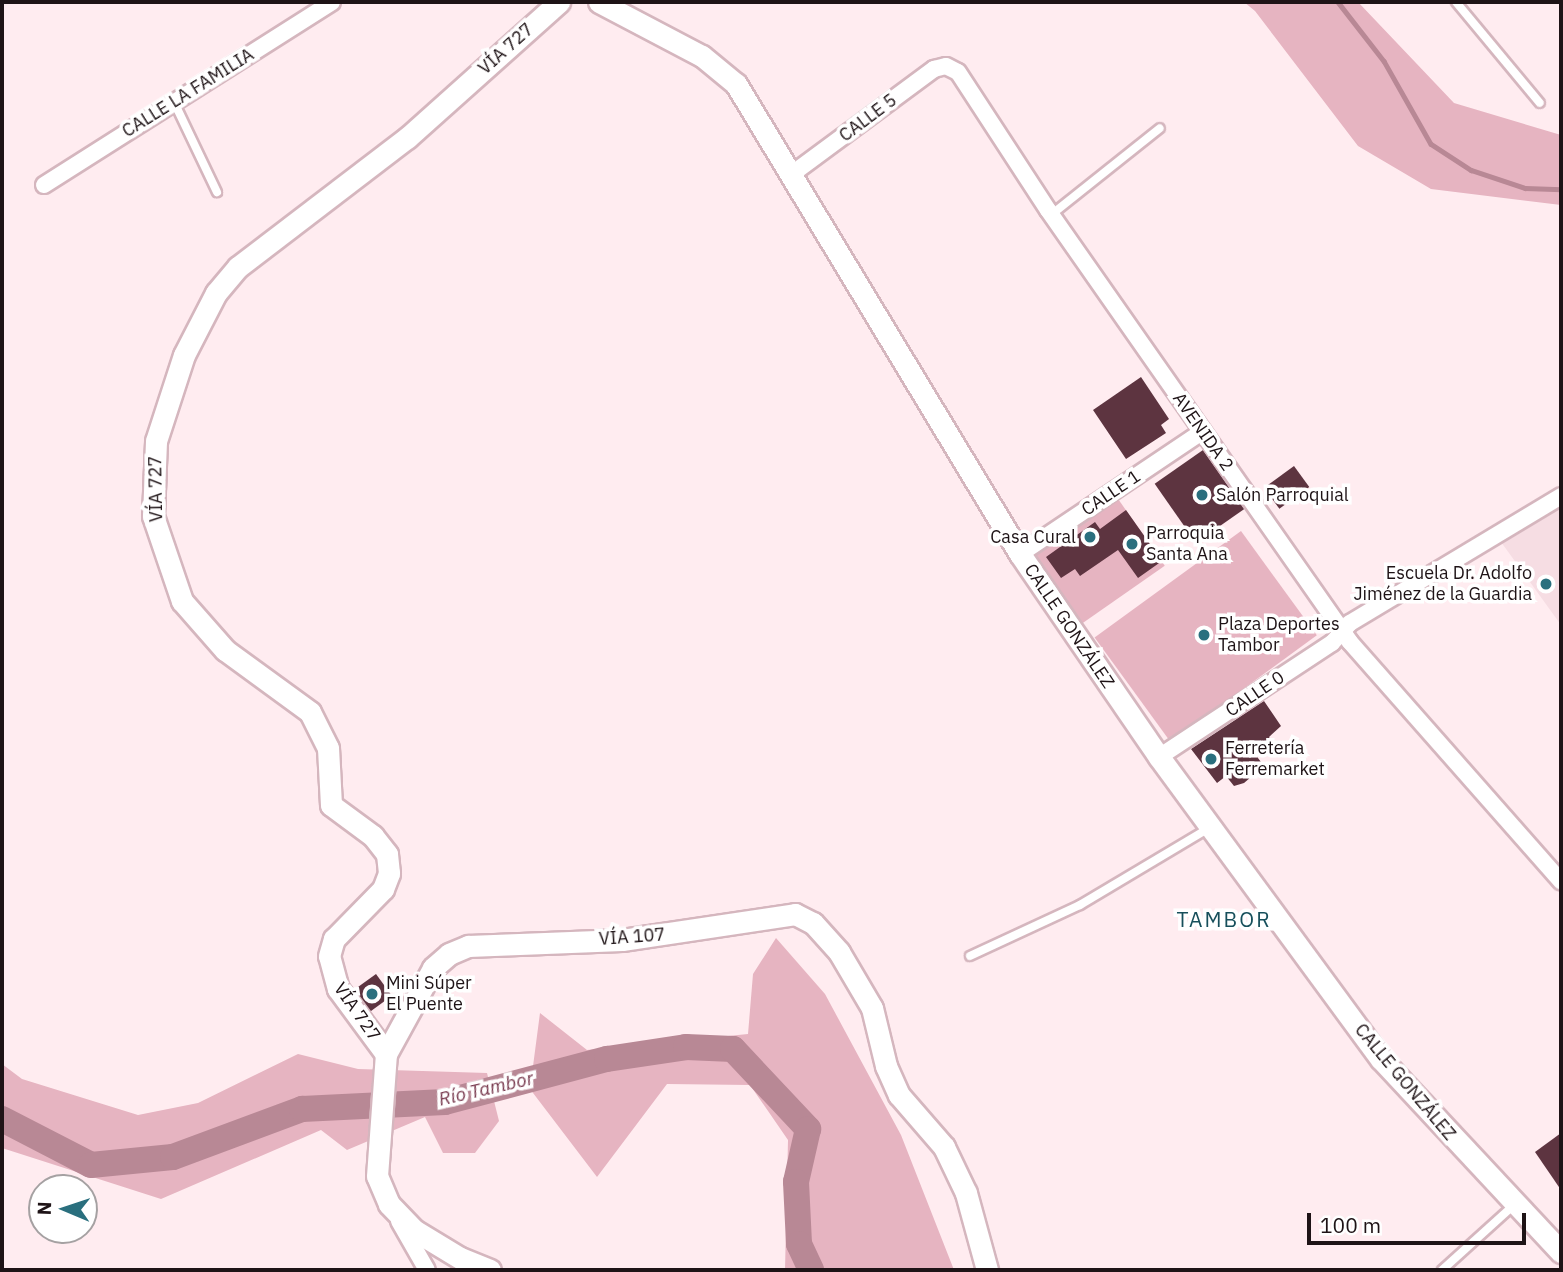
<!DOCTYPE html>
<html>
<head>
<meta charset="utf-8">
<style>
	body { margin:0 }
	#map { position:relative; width:1563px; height:1272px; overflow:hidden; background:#ffecf0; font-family:"IBM Plex Sans",sans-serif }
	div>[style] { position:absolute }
	.built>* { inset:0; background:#f6dde3 }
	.green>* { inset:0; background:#e6b4c1; transform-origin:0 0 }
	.stream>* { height:4.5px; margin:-2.25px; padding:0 2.25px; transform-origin:2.25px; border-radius:2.25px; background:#b88895 }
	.river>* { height:26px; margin:-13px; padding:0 13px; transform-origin:13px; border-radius:13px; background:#b88895 }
	.building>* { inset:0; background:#5d3440; transform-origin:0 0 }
	.roads { filter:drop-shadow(2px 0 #d5b6be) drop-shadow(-2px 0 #d5b6be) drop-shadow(0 2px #d5b6be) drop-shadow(0 -2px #d5b6be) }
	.lane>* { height:8px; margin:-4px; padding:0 4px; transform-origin:4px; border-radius:4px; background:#fff }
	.street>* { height:16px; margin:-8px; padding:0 8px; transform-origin:8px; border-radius:8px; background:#fff }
	.secondary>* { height:21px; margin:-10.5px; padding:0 10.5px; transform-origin:10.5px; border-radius:10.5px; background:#fff }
	.dots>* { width:19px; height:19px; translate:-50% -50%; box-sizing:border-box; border:4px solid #fff; border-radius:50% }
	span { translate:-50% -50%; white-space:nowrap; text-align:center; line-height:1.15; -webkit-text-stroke:7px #fff; paint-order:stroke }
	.street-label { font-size:18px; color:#1e1316 }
	.poi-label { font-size:18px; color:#1e1316 }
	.left { translate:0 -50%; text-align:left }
	.right { translate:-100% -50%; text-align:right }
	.water-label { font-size:19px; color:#77384d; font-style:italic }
	.quarter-label { font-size:21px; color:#174f5b; letter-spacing:2px }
	.frame { position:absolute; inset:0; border:4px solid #1e1316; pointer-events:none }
	.north { position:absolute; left:28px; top:1174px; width:70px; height:70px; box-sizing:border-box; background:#fff; border:2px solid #a5a1a2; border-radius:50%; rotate:272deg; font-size:19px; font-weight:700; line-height:28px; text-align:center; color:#1e1316 }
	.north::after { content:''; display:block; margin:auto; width:24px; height:32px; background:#2a6f7e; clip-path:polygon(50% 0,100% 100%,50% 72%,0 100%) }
	.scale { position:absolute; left:1307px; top:1213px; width:219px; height:32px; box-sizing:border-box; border:4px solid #1e1316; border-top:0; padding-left:9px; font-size:21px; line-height:24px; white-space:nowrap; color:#1e1316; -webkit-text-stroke:5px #fff; paint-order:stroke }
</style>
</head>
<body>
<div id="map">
	<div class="built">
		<i style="clip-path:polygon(1561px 507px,1561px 625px,1501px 542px)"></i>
	</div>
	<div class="green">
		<i style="clip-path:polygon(1244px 2px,1358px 2px,1454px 103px,1561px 135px,1561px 205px,1431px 189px,1358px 146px,1255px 11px)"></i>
		<i style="left:1116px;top:496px;width:85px;height:104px;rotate:55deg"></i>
		<i style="left:1241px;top:531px;width:129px;height:181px;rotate:54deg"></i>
		<i style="clip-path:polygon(776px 938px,825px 994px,901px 1135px,954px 1270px,785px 1270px,788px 1140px,750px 1085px,667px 1084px,597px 1177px,530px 1089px,540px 1013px,587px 1050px,748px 1034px,753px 974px)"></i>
		<i style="clip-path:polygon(298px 1054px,358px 1069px,487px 1073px,499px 1121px,475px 1153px,443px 1153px,425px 1117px,347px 1150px,321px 1130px,161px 1199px,2px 1148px,2px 1064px,22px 1079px,138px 1115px,198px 1103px)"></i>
	</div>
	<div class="stream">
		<i style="left:1338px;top:2px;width:75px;rotate:52.1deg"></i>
		<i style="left:1384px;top:61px;width:95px;rotate:60.5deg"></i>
		<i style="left:1431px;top:144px;width:48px;rotate:33deg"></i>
		<i style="left:1471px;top:170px;width:57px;rotate:18.4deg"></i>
		<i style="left:1525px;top:188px;width:36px;rotate:2deg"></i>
	</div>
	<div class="river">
		<i style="left:2px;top:1119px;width:100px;rotate:27.3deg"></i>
		<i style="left:91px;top:1165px;width:82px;rotate:-5.6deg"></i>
		<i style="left:173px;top:1157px;width:138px;rotate:-20.4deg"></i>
		<i style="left:302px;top:1109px;width:143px;rotate:-2.8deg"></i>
		<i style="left:445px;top:1102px;width:168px;rotate:-14.9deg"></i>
		<i style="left:607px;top:1059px;width:80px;rotate:-8.6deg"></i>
		<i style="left:686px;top:1047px;width:47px;rotate:2.4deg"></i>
		<i style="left:733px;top:1049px;width:110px;rotate:46.8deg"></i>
		<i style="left:808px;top:1129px;width:54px;rotate:102.8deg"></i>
		<i style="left:796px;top:1182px;width:62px;rotate:87.2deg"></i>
		<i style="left:799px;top:1244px;width:29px;rotate:65deg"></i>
	</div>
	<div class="building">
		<i style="clip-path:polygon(1141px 377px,1169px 419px,1161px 425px,1166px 433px,1126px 459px,1093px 410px)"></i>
		<i style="left:1203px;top:450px;width:72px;height:59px;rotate:55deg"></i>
		<i style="left:1294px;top:466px;width:26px;height:37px;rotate:54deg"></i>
		<i style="clip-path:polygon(1126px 510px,1162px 561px,1138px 578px,1118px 550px,1080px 576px,1075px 569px,1061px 578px,1046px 557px,1095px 522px,1100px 529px)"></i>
		<i style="clip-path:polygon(1264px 701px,1281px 726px,1269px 737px,1272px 742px,1255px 754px,1264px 766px,1244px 783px,1234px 786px,1226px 776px,1217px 783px,1191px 749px)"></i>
		<i style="left:376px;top:974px;width:27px;height:27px;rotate:54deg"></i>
		<i style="clip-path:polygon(1561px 1133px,1561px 1190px,1535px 1152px)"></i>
	</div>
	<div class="roads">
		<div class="lane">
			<i style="left:1456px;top:2px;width:131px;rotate:50.3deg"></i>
			<i style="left:174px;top:102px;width:100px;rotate:64.5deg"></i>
			<i style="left:1051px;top:215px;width:139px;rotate:-38.6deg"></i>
			<i style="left:970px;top:956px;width:121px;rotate:-24.9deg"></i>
			<i style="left:1080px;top:905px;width:150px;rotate:-30.8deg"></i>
			<i style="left:1442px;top:1270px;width:98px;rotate:-42.1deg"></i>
		</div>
		<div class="street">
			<i style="left:792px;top:174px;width:177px;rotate:-36.5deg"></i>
			<i style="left:934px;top:69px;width:12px;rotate:-14deg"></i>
			<i style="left:946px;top:66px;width:13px;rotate:27deg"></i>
			<i style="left:958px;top:72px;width:165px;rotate:56.9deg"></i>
			<i style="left:1048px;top:210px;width:527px;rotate:55.04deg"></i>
			<i style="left:1350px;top:642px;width:319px;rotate:48.6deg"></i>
			<i style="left:44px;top:185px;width:341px;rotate:-32.4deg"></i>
			<i style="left:1020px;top:554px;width:220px;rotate:-33.9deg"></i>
			<i style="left:1159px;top:757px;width:207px;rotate:-33.4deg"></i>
			<i style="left:1332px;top:643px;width:27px;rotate:-48deg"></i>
			<i style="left:1350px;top:623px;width:246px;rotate:-31deg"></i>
			<i style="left:399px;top:1221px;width:56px;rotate:60.3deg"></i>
		</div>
		<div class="secondary">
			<i style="left:599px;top:2px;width:116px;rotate:27.7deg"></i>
			<i style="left:702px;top:56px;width:44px;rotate:39.5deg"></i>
			<i style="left:736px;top:84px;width:549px;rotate:58.86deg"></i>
			<i style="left:1020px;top:554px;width:246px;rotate:55.6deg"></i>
			<i style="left:1159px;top:757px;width:375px;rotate:53.7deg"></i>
			<i style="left:1381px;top:1059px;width:264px;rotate:47deg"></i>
			<i style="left:386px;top:1054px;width:81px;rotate:-126.4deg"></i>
			<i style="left:338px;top:989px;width:34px;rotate:-105deg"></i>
			<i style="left:329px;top:956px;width:18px;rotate:-74deg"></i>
			<i style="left:334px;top:939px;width:70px;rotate:-45.6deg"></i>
			<i style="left:383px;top:889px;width:17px;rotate:-69deg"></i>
			<i style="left:389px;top:873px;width:19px;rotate:-96deg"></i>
			<i style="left:387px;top:854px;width:23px;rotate:-128deg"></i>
			<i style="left:373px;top:836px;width:52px;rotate:-143.6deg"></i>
			<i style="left:331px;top:805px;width:57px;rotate:-93deg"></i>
			<i style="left:328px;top:748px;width:40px;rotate:-116.6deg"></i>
			<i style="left:310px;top:712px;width:105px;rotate:-143.9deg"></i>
			<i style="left:225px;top:650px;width:65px;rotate:-131.3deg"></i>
			<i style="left:182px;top:601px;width:90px;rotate:-108.8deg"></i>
			<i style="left:153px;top:516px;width:75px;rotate:-87.7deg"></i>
			<i style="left:156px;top:441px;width:90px;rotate:-72deg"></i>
			<i style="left:184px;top:355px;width:70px;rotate:-62.7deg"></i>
			<i style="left:216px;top:293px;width:34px;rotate:-50deg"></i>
			<i style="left:238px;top:267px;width:213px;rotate:-37.4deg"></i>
			<i style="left:407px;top:138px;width:204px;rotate:-41.8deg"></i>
			<i style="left:490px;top:1270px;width:32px;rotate:-158deg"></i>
			<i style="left:460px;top:1258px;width:54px;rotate:-148.7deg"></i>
			<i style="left:414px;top:1230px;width:36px;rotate:-134deg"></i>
			<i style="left:389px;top:1204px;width:30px;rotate:-113deg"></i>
			<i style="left:377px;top:1176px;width:122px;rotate:-85.8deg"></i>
			<i style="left:386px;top:1054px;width:98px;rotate:-61.3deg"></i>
			<i style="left:433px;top:968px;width:21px;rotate:-41deg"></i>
			<i style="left:449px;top:954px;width:21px;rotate:-23deg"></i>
			<i style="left:468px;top:946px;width:154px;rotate:-2.2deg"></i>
			<i style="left:622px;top:940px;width:175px;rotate:-8.5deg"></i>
			<i style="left:795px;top:914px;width:20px;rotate:27deg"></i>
			<i style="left:813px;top:923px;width:39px;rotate:48deg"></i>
			<i style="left:839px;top:952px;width:65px;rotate:59.5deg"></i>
			<i style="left:872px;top:1008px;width:60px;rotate:76.4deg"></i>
			<i style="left:886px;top:1066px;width:32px;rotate:66deg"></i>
			<i style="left:899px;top:1095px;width:69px;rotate:49.1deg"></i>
			<i style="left:944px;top:1147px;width:51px;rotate:64.4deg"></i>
			<i style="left:966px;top:1193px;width:80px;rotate:74.7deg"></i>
		</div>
	</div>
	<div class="dots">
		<i style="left:1202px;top:495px;background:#2a6f7e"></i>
		<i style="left:1090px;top:537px;background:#2a6f7e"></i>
		<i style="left:1132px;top:544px;background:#2a6f7e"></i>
		<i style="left:1546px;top:584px;background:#2a6f7e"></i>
		<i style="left:1204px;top:635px;background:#2a6f7e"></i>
		<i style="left:1211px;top:759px;background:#2a6f7e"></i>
		<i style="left:372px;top:994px;background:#2a6f7e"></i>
	</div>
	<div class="street-label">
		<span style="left:506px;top:49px;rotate:-42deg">VÍA 727</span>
		<span style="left:188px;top:93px;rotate:-32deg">CALLE LA FAMILIA</span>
		<span style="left:868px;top:118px;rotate:-37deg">CALLE 5</span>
		<span style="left:1203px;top:432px;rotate:55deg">AVENIDA 2</span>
		<span style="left:156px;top:489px;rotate:-91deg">VÍA 727</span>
		<span style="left:1111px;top:493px;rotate:-34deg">CALLE 1</span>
		<span style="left:1069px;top:626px;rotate:56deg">CALLE GONZÁLEZ</span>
		<span style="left:1255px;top:694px;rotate:-34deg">CALLE 0</span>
		<span style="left:632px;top:937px;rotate:-4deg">VÍA 107</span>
		<span style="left:357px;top:1012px;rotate:55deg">VÍA 727</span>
		<span style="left:1405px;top:1082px;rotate:50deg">CALLE GONZÁLEZ</span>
	</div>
	<div class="poi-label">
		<span class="left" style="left:1216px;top:495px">Salón Parroquial</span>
		<span class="left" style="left:1146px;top:544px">Parroquia<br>Santa Ana</span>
		<span class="right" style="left:1076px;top:537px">Casa Cural</span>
		<span class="right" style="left:1532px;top:584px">Escuela Dr. Adolfo<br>Jiménez de la Guardia</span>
		<span class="left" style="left:1218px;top:635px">Plaza Deportes<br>Tambor</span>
		<span class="left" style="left:1225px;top:759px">Ferretería<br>Ferremarket</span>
		<span class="left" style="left:386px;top:994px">Mini Súper<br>El Puente</span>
	</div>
	<div class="water-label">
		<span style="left:486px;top:1089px;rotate:-13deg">Río Tambor</span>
	</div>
	<div class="quarter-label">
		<span style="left:1224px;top:919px">TAMBOR</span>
	</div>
	<div class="frame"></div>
	<div class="north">N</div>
	<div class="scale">100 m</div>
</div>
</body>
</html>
